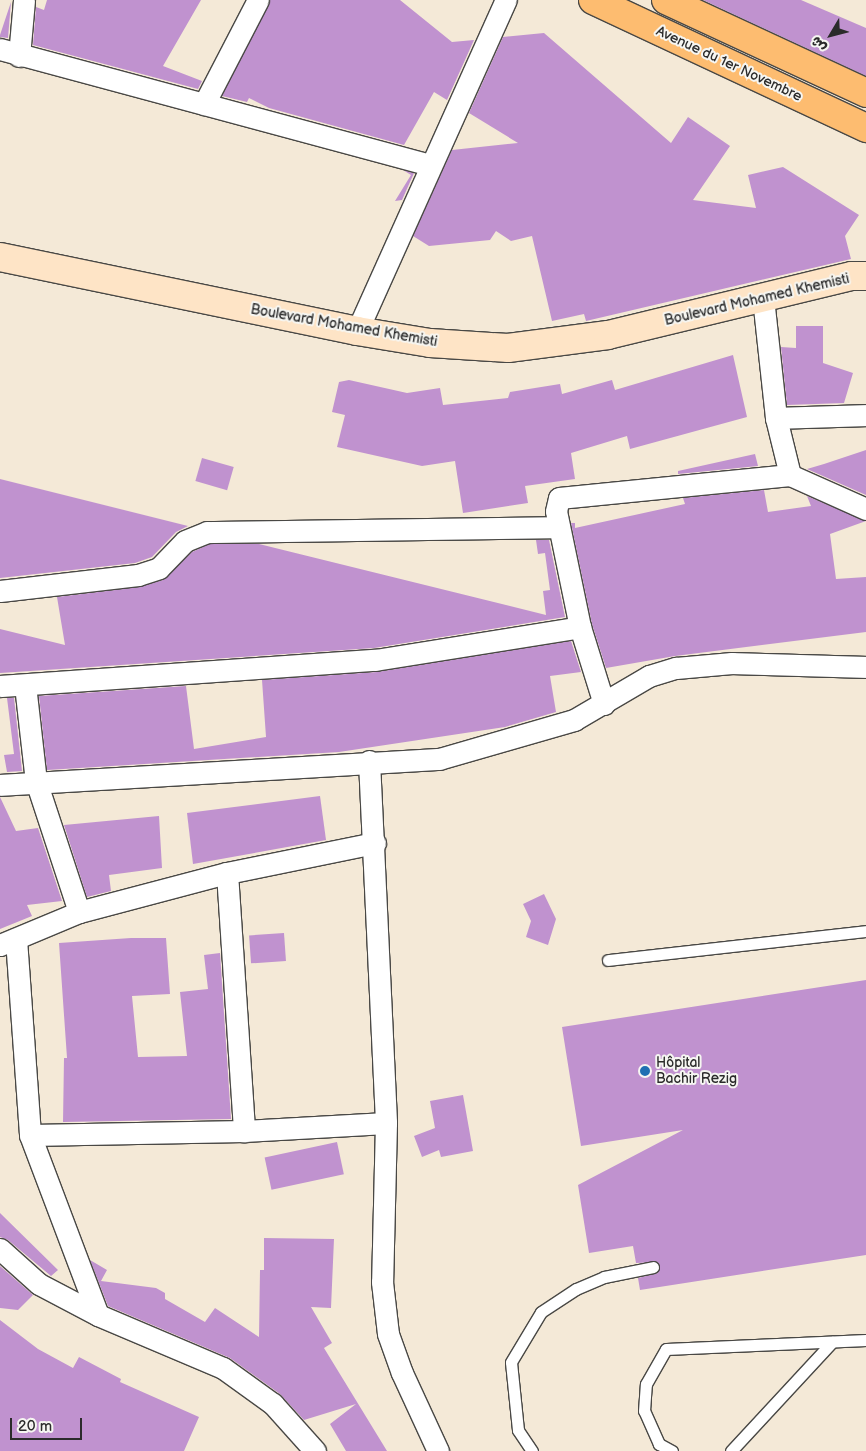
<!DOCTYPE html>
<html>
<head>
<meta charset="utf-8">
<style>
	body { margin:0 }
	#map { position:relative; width:866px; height:1451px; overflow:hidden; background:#f4e9d7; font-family:"Balsamiq Sans","Playpen Sans Arabic",sans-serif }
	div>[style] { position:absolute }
	.building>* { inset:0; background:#c092cf; transform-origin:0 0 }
	.roads { filter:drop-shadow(1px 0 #494845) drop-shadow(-1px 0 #494845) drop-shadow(0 1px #494845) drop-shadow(0 -1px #494845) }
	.lane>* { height:11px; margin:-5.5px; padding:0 5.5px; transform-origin:5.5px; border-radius:5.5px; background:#fff }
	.street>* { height:21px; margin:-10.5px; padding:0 10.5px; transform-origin:10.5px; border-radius:10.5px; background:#fff }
	.secondary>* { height:28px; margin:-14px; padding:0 14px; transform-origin:14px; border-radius:14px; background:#fee4c6 }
	.primary>* { height:28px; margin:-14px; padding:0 14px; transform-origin:14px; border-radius:14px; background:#fdbc70 }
	.dots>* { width:14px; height:14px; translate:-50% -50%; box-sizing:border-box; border:2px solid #f6f6f2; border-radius:50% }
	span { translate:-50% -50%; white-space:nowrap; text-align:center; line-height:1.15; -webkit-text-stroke:4px #f6f6f2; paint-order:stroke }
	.street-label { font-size:14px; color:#2b2b2b }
	.poi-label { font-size:14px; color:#2b2b2b }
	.left { translate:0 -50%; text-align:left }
	.north { position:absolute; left:806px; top:10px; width:50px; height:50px; -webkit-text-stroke:4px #f6f6f2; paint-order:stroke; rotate:233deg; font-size:14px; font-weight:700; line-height:20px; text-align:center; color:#2b2b2b }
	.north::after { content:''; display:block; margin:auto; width:18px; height:22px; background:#2b2b2b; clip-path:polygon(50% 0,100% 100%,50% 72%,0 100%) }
	.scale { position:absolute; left:10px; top:1418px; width:72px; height:22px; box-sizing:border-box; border:2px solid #2b2b2b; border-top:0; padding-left:6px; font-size:15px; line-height:18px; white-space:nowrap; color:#2b2b2b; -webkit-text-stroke:4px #f6f6f2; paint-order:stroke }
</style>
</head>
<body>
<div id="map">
	<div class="building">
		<i style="clip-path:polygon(47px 0,201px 0,163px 66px,202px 81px,198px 89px,33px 45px,36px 7px,44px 10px)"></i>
		<i style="clip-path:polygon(270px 0,400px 0,452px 42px,474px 40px,447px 100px,434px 92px,404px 145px,269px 108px,249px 98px,247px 102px,222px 96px)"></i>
		<i style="clip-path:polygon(703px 0,801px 0,866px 28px,866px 76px)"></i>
		<i style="clip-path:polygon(11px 2px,8px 38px,0 37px,0 35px)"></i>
		<i style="clip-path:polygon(544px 33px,671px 143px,688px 117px,730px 146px,693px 200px,756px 208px,748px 175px,783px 167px,859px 215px,845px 236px,851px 259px,586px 321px,584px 314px,552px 321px,532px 236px,511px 241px,496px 231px,490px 240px,429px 246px,413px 236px,452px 150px,518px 143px,469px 113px,503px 37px)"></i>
		<i style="clip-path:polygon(403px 170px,414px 173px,402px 200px,395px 201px,411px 175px)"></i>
		<i style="clip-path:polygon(796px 326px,823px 326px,823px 363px,853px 373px,844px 403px,787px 405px,781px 347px,796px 348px)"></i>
		<i style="clip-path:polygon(733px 355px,747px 417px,630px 449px,627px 436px,571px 453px,575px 479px,525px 486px,528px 503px,463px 513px,455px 461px,422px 466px,337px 447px,345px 415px,332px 412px,339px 382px,349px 380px,407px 393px,440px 388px,443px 405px,508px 398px,510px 392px,560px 384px,562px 394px,612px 380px,615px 390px)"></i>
		<i style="clip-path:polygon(866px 450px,866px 495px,807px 469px,824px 464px)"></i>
		<i style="clip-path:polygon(755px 454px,758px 466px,678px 474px,678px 471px)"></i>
		<i style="left:202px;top:458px;width:33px;height:24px;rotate:16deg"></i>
		<i style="clip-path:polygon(0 479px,188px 526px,176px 532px,152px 557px,135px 563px,0 578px)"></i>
		<i style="clip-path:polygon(764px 490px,768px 512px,811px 506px,807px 496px,866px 521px,830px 534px,836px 579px,866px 577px,866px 632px,675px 656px,606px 668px,592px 624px,571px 523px,575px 523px,575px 528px,685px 504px,683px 498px)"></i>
		<i style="clip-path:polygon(536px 540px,549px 540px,565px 617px,374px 648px,0 673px,0 629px,65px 645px,57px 597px,140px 587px,163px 580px,192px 552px,210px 544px,259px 544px,546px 615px,543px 591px,550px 590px,545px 553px,538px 554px)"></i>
		<i style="clip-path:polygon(571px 641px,581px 672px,550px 676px,556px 712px,505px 727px,339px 752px,47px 770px,39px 696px,186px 686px,194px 749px,266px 737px,262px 680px,377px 672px)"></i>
		<i style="clip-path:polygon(7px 698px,14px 698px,22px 771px,7px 772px,4px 755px,14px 754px)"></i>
		<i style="clip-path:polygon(320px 796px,326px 840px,193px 864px,187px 813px)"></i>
		<i style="clip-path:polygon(0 797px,16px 831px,38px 828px,62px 901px,27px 905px,32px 916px,0 929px)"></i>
		<i style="clip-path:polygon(159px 816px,162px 868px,109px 875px,111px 891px,87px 897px,64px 825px)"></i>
		<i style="clip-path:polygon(544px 894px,556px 919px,548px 945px,526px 937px,531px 921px,523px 904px)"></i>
		<i style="left:284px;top:933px;width:28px;height:35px;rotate:86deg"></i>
		<i style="clip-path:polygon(131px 938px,166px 938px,170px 994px,132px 996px,138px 1057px,187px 1056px,180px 992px,208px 989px,204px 955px,220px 953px,231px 1119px,63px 1122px,64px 1058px,67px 1058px,59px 943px)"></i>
		<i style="clip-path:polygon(866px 980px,866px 1255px,640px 1290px,638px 1278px,658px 1273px,658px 1262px,636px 1263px,633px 1246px,589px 1253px,578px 1185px,683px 1130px,581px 1146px,562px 1027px)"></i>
		<i style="clip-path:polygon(463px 1095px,473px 1151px,441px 1157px,439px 1150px,422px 1157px,414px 1136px,435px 1128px,430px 1101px)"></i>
		<i style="left:337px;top:1142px;width:33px;height:74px;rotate:78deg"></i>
		<i style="clip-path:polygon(0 1213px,58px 1270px,51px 1276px,8px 1240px,0 1237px)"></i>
		<i style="clip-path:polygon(264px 1238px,334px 1239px,331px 1308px,311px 1307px,332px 1343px,324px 1348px,387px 1451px,346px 1451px,330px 1424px,356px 1404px,304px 1420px,280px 1394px,230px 1358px,108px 1306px,90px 1260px,107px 1270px,101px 1281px,156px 1288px,165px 1293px,165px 1299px,205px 1322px,215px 1308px,259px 1337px,260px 1270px,264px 1270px)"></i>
		<i style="clip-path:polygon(0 1266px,33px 1295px,18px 1310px,0 1308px)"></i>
		<i style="clip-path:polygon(0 1320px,38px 1349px,73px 1368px,79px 1357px,121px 1379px,120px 1382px,199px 1417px,184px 1451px,0 1451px)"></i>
	</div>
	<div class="roads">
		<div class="lane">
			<i style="left:608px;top:960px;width:260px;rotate:-6.4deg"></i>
			<i style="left:532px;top:1451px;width:25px;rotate:-124deg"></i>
			<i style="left:518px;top:1430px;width:68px;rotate:-95.9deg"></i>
			<i style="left:511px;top:1362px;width:58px;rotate:-59deg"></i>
			<i style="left:541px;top:1312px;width:42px;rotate:-33.3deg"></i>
			<i style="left:576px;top:1289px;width:30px;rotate:-23deg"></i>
			<i style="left:604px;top:1277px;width:50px;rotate:-11.5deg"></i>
			<i style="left:672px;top:1451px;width:15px;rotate:-152deg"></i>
			<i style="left:659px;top:1444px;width:36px;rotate:-114deg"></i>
			<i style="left:644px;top:1411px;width:27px;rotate:-86deg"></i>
			<i style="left:646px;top:1384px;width:40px;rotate:-60.3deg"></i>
			<i style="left:666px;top:1349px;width:200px;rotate:-2.6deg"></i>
			<i style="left:731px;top:1451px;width:149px;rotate:-47.2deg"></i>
		</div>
		<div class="street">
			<i style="left:0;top:49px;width:446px;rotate:15.1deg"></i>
			<i style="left:19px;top:56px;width:56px;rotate:-84.9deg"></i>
			<i style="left:204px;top:104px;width:117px;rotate:-62.6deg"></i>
			<i style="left:763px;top:298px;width:121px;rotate:83.8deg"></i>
			<i style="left:776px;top:418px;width:59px;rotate:76.2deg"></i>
			<i style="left:357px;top:331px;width:363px;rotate:-65.8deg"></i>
			<i style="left:776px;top:418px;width:90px;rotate:-1.9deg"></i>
			<i style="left:0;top:591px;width:139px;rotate:-6.6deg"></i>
			<i style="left:138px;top:575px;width:22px;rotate:-18deg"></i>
			<i style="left:159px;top:568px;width:37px;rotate:-46deg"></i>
			<i style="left:185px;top:541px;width:24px;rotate:-22deg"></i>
			<i style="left:207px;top:532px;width:352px;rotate:-0.8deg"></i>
			<i style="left:25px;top:685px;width:97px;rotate:83.5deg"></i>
			<i style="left:36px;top:781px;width:138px;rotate:71.8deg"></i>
			<i style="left:0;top:686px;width:376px;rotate:-4deg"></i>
			<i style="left:375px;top:660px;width:208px;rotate:-9.1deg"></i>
			<i style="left:604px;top:704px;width:81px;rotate:-107.3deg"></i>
			<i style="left:580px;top:627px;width:118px;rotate:-101.7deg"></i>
			<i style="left:556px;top:511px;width:13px;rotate:-77deg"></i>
			<i style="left:559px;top:498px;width:232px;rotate:-5.7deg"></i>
			<i style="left:790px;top:475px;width:83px;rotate:24.1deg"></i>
			<i style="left:369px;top:761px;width:362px;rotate:87.3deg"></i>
			<i style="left:386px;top:1123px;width:159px;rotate:91.4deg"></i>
			<i style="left:382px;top:1282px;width:52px;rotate:83.4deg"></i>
			<i style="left:388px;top:1334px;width:41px;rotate:70.3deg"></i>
			<i style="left:402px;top:1373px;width:86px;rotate:65.2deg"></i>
			<i style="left:0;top:785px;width:440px;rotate:-3.4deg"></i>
			<i style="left:439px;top:759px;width:141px;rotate:-16.1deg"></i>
			<i style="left:574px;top:720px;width:87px;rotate:-30.4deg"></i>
			<i style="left:649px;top:676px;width:28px;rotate:-17deg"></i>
			<i style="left:676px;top:668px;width:56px;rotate:-5.1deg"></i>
			<i style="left:732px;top:663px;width:134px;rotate:1.7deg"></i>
			<i style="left:227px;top:873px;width:259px;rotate:86.2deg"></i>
			<i style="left:16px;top:939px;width:196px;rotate:85.9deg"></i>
			<i style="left:30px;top:1135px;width:192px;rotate:69.3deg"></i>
			<i style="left:0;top:945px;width:86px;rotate:-22.7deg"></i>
			<i style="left:79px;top:912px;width:153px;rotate:-14.8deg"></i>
			<i style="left:227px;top:873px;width:151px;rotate:-11.5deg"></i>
			<i style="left:30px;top:1135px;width:214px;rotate:-1.1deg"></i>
			<i style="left:244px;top:1131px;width:142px;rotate:-3.2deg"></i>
			<i style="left:0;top:1249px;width:52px;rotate:41.9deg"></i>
			<i style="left:39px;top:1284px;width:67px;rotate:27.7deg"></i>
			<i style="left:98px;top:1315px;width:136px;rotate:23deg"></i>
			<i style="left:223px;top:1368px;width:62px;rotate:35.8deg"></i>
			<i style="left:273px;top:1404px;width:63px;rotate:48.2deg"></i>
		</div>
		<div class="secondary">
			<i style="left:0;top:257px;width:365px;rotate:11.7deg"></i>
			<i style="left:357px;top:331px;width:74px;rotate:9.3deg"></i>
			<i style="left:430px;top:343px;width:78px;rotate:3.7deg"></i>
			<i style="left:508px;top:348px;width:101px;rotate:-7.4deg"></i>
			<i style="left:608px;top:335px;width:251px;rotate:-13.6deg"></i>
			<i style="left:852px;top:276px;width:14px"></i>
		</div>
		<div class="primary">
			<i style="left:593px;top:0;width:302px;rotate:25.1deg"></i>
			<i style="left:666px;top:0;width:221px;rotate:24.9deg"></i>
		</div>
	</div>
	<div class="dots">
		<i style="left:645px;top:1071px;background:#1f6fb2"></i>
	</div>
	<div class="street-label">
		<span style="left:729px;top:64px;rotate:25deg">Avenue du 1er Novembre</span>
		<span style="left:757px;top:300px;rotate:-13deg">Boulevard Mohamed Khemisti</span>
		<span style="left:344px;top:326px;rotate:10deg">Boulevard Mohamed Khemisti</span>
	</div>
	<div class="poi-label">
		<span class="left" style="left:656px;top:1071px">Hôpital<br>Bachir Rezig</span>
	</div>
	<div class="north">ش</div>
	<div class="scale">20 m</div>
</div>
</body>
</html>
